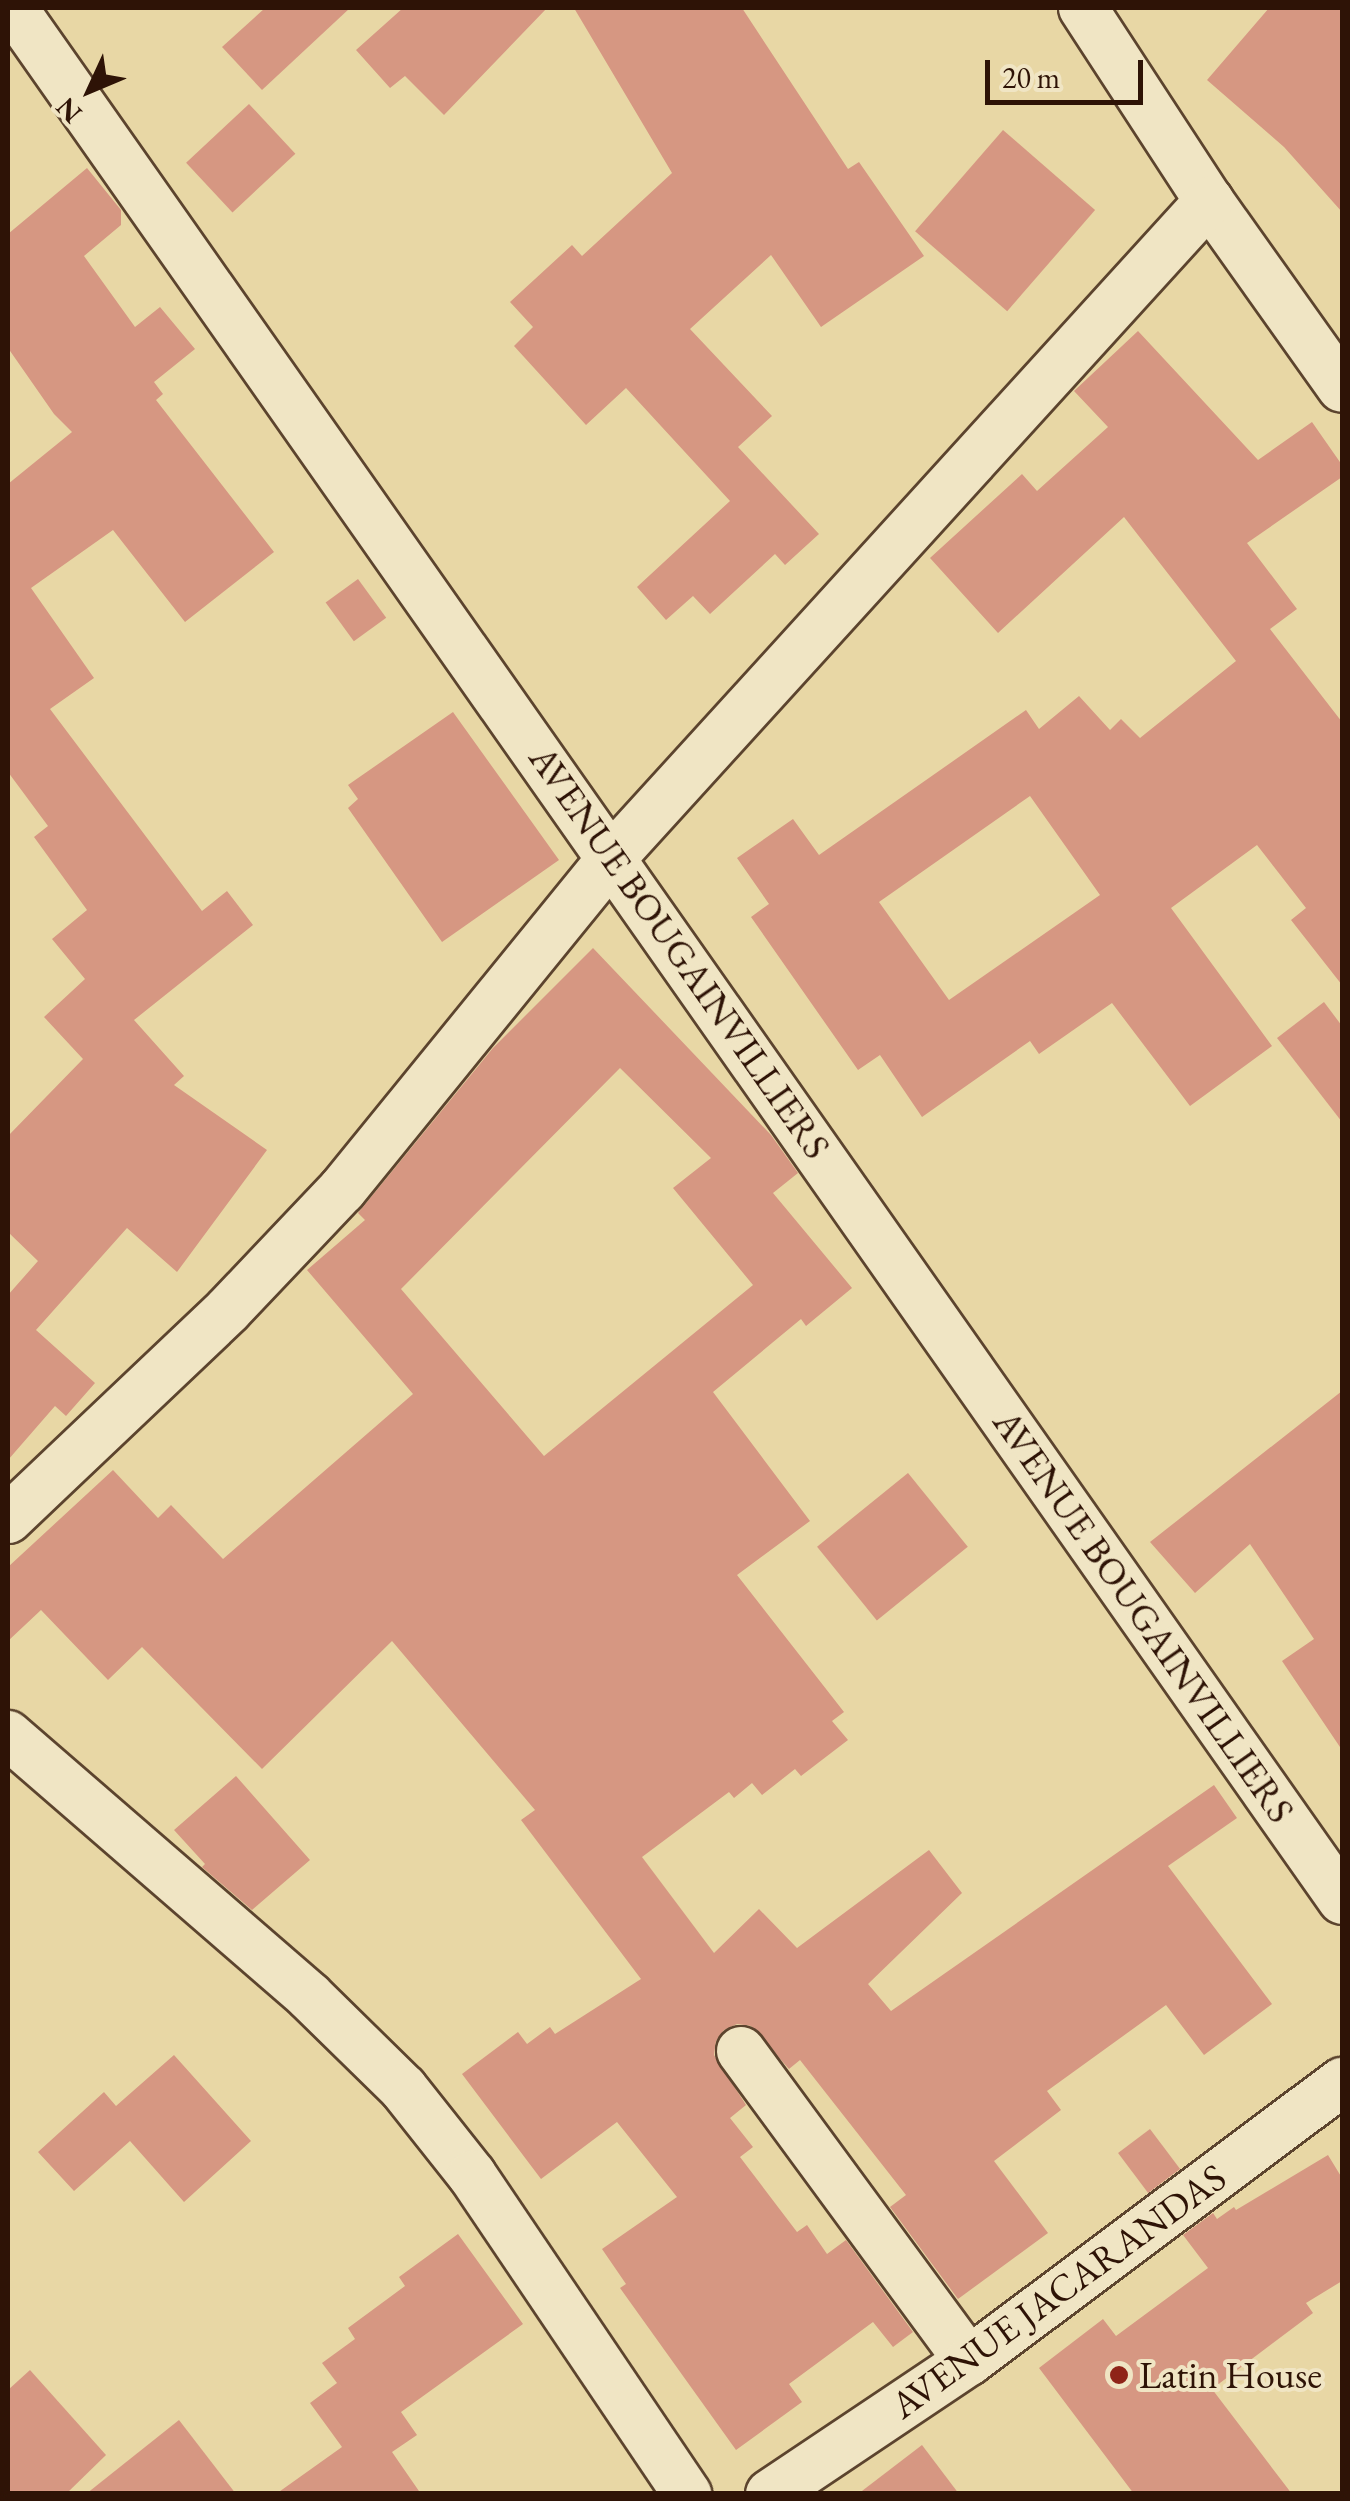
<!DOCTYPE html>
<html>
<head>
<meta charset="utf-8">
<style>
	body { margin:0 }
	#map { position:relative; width:1350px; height:2501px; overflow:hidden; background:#e8d7a5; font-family:"EB Garamond",serif }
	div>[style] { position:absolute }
	.building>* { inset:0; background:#d69782; transform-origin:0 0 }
	.roads { filter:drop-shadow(2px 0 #5c442e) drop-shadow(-2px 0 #5c442e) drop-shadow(0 2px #5c442e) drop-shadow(0 -2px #5c442e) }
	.street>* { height:48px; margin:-24px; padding:0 24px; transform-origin:24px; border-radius:24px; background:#f0e5c4 }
	.dots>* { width:28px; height:28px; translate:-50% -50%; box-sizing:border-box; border:5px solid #f0e5c4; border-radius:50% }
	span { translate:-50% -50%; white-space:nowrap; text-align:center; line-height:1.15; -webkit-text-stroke:8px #f0e5c4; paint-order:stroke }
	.street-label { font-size:38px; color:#2e1306 }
	.poi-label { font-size:38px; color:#2e1306 }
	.left { translate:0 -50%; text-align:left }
	.frame { position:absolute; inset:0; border:10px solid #2e1306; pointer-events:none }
	.north { position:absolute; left:40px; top:40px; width:100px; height:100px; -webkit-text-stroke:8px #f0e5c4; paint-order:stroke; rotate:226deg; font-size:28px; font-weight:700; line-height:40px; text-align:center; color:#2e1306 }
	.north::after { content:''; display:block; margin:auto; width:35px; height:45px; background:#2e1306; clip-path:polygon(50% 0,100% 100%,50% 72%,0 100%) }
	.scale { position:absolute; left:985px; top:60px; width:158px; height:45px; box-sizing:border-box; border:5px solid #2e1306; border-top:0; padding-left:12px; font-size:30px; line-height:35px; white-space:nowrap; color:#2e1306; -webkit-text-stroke:8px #f0e5c4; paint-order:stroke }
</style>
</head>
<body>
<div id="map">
	<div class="building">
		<i style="clip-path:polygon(265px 8px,350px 8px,262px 90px,222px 47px)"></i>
		<i style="clip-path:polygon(403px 8px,547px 8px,444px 115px,405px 76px,390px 88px,356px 50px)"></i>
		<i style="clip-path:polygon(574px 8px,742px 8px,848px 169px,859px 162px,924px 256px,821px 327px,771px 255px,690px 329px,772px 416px,738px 447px,819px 534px,785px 565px,775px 554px,710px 614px,693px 596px,666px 620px,637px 587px,730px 501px,626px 388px,586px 425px,514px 346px,533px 327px,510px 302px,572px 245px,582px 256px,672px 173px)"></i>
		<i style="clip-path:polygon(1269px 8px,1342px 8px,1342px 212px,1284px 147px,1207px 80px)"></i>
		<i style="left:249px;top:104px;width:68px;height:86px;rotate:47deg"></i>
		<i style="left:1003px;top:130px;width:122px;height:134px;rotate:41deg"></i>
		<i style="clip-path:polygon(87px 168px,121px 210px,121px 225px,84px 256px,135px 327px,160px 307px,195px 349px,154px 382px,163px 394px,156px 400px,274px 552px,185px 622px,113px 530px,31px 588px,94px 678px,50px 709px,202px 911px,227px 891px,253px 925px,134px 1020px,184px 1076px,174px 1085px,267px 1150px,177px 1272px,127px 1228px,36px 1330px,95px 1383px,66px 1416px,55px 1406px,8px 1460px,8px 1295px,38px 1261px,8px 1232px,8px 1136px,83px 1059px,44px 1017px,85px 979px,52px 939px,87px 910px,34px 837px,48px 826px,8px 772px,8px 484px,72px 432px,54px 414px,8px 348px,8px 234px)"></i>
		<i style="clip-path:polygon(evenodd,1138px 331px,1258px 460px,1312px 422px,1342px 465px,1342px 477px,1247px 543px,1297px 609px,1270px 629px,1342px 722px,1342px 985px,1291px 920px,1306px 908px,1257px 845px,1171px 908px,1272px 1046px,1190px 1106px,1112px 1003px,1039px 1054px,1030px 1041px,922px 1117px,880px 1055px,858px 1070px,751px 917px,769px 904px,737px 858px,793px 819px,819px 855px,1026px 710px,1039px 729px,1079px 696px,1110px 730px,1121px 719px,1140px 738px,1236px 661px,1124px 517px,998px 633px,930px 558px,1022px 474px,1037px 491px,1108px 427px,1074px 391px,1138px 331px,1030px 796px,1100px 895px,949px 1000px,879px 902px,1030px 796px)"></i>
		<i style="left:358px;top:579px;width:48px;height:40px;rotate:54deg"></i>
		<i style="clip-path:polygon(453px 712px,559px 860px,442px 942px,348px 808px,358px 799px,348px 785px)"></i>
		<i style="clip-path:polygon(evenodd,593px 948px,771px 1135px,798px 1173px,773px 1193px,852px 1288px,806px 1326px,801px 1319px,713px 1392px,810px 1521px,737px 1575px,844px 1712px,832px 1721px,848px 1740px,801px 1776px,795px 1769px,762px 1795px,752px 1783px,734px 1798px,729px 1792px,642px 1857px,714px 1953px,759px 1909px,797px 1948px,929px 1850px,962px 1893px,868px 1984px,891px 2011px,1214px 1785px,1237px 1818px,1168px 1866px,1272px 2004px,1204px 2055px,1166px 2005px,1047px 2091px,1061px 2110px,994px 2161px,1048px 2233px,958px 2299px,890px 2207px,906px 2195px,800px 2060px,789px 2069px,751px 2026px,737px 2024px,724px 2030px,716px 2041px,714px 2055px,746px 2105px,730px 2118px,753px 2147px,740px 2157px,797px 2232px,807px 2225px,827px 2254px,846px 2240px,913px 2332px,893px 2347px,873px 2322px,789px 2384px,802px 2402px,736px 2450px,620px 2288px,626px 2284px,602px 2249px,677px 2197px,617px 2122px,541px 2179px,462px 2074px,518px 2032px,527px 2044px,550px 2027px,555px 2034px,641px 1979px,521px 1820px,535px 1810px,392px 1641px,262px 1769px,142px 1647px,108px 1680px,41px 1610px,8px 1641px,8px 1567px,113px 1470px,158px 1518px,171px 1505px,223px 1559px,413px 1394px,307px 1270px,365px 1220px,358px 1213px,493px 1048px,593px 948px,620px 1068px,711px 1158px,673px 1188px,753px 1285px,544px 1456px,401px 1289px,620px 1068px)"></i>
		<i style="clip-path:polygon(1324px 1002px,1342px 1026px,1342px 1122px,1277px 1038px)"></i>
		<i style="clip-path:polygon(1342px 1391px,1342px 1750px,1282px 1661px,1314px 1639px,1250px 1544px,1195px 1593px,1150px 1542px)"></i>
		<i style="left:908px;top:1473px;width:95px;height:117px;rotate:51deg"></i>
		<i style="clip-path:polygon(236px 1776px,310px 1860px,252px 1910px,202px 1867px,205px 1864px,174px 1830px)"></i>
		<i style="clip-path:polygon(174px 2055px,251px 2141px,184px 2202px,130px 2141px,74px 2191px,38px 2152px,104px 2092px,116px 2106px)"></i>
		<i style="left:1150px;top:2129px;width:50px;height:40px;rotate:53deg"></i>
		<i style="clip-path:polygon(1328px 2155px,1342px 2178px,1342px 2281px,1306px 2303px,1313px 2313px,1212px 2389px,1292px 2494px,1134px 2494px,1039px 2368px,1103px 2319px,1116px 2336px,1208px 2268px,1183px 2235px,1213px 2213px,1217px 2219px,1234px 2207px,1236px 2210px)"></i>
		<i style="clip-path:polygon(458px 2234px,523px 2324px,401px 2412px,417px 2435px,392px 2452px,421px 2494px,276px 2494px,342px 2447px,310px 2403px,337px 2383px,322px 2363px,355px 2339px,348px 2328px,405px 2286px,399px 2277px)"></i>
		<i style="clip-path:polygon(30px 2370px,106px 2455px,66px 2494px,8px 2494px,8px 2390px)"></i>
		<i style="clip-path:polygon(179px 2420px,236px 2494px,86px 2494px)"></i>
		<i style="clip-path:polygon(922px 2445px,959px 2494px,858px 2494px)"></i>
	</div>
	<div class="roads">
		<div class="street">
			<i style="left:13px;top:8px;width:2312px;rotate:54.91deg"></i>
			<i style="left:1083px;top:8px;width:230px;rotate:56.9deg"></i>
			<i style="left:1209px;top:201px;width:229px;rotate:54.6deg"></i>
			<i style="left:8px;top:1519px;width:303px;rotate:-43.5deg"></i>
			<i style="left:228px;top:1310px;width:166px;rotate:-46.5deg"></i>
			<i style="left:342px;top:1190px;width:430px;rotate:-50.9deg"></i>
			<i style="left:613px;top:856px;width:886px;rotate:-47.7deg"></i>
			<i style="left:8px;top:1735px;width:398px;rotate:40.9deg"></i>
			<i style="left:309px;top:1996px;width:132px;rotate:44.4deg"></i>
			<i style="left:403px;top:2088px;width:111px;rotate:51.6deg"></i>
			<i style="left:472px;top:2175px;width:385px;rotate:56deg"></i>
			<i style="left:741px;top:2051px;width:385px;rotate:53.7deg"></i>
			<i style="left:770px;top:2494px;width:239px;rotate:-33.8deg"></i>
			<i style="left:969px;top:2361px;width:466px;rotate:-36.8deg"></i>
		</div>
	</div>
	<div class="dots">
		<i style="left:1119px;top:2375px;background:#8f2418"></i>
	</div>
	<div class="street-label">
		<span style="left:680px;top:952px;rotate:55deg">AVENUE BOUGAINVILLIERS</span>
		<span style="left:1144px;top:1616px;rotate:55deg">AVENUE BOUGAINVILLIERS</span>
		<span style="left:1058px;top:2291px;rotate:-36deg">AVENUE JACARANDAS</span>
	</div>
	<div class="poi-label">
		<span class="left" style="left:1139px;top:2375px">Latin House</span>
	</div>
	<div class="frame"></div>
	<div class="north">N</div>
	<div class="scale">20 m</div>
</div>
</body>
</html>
